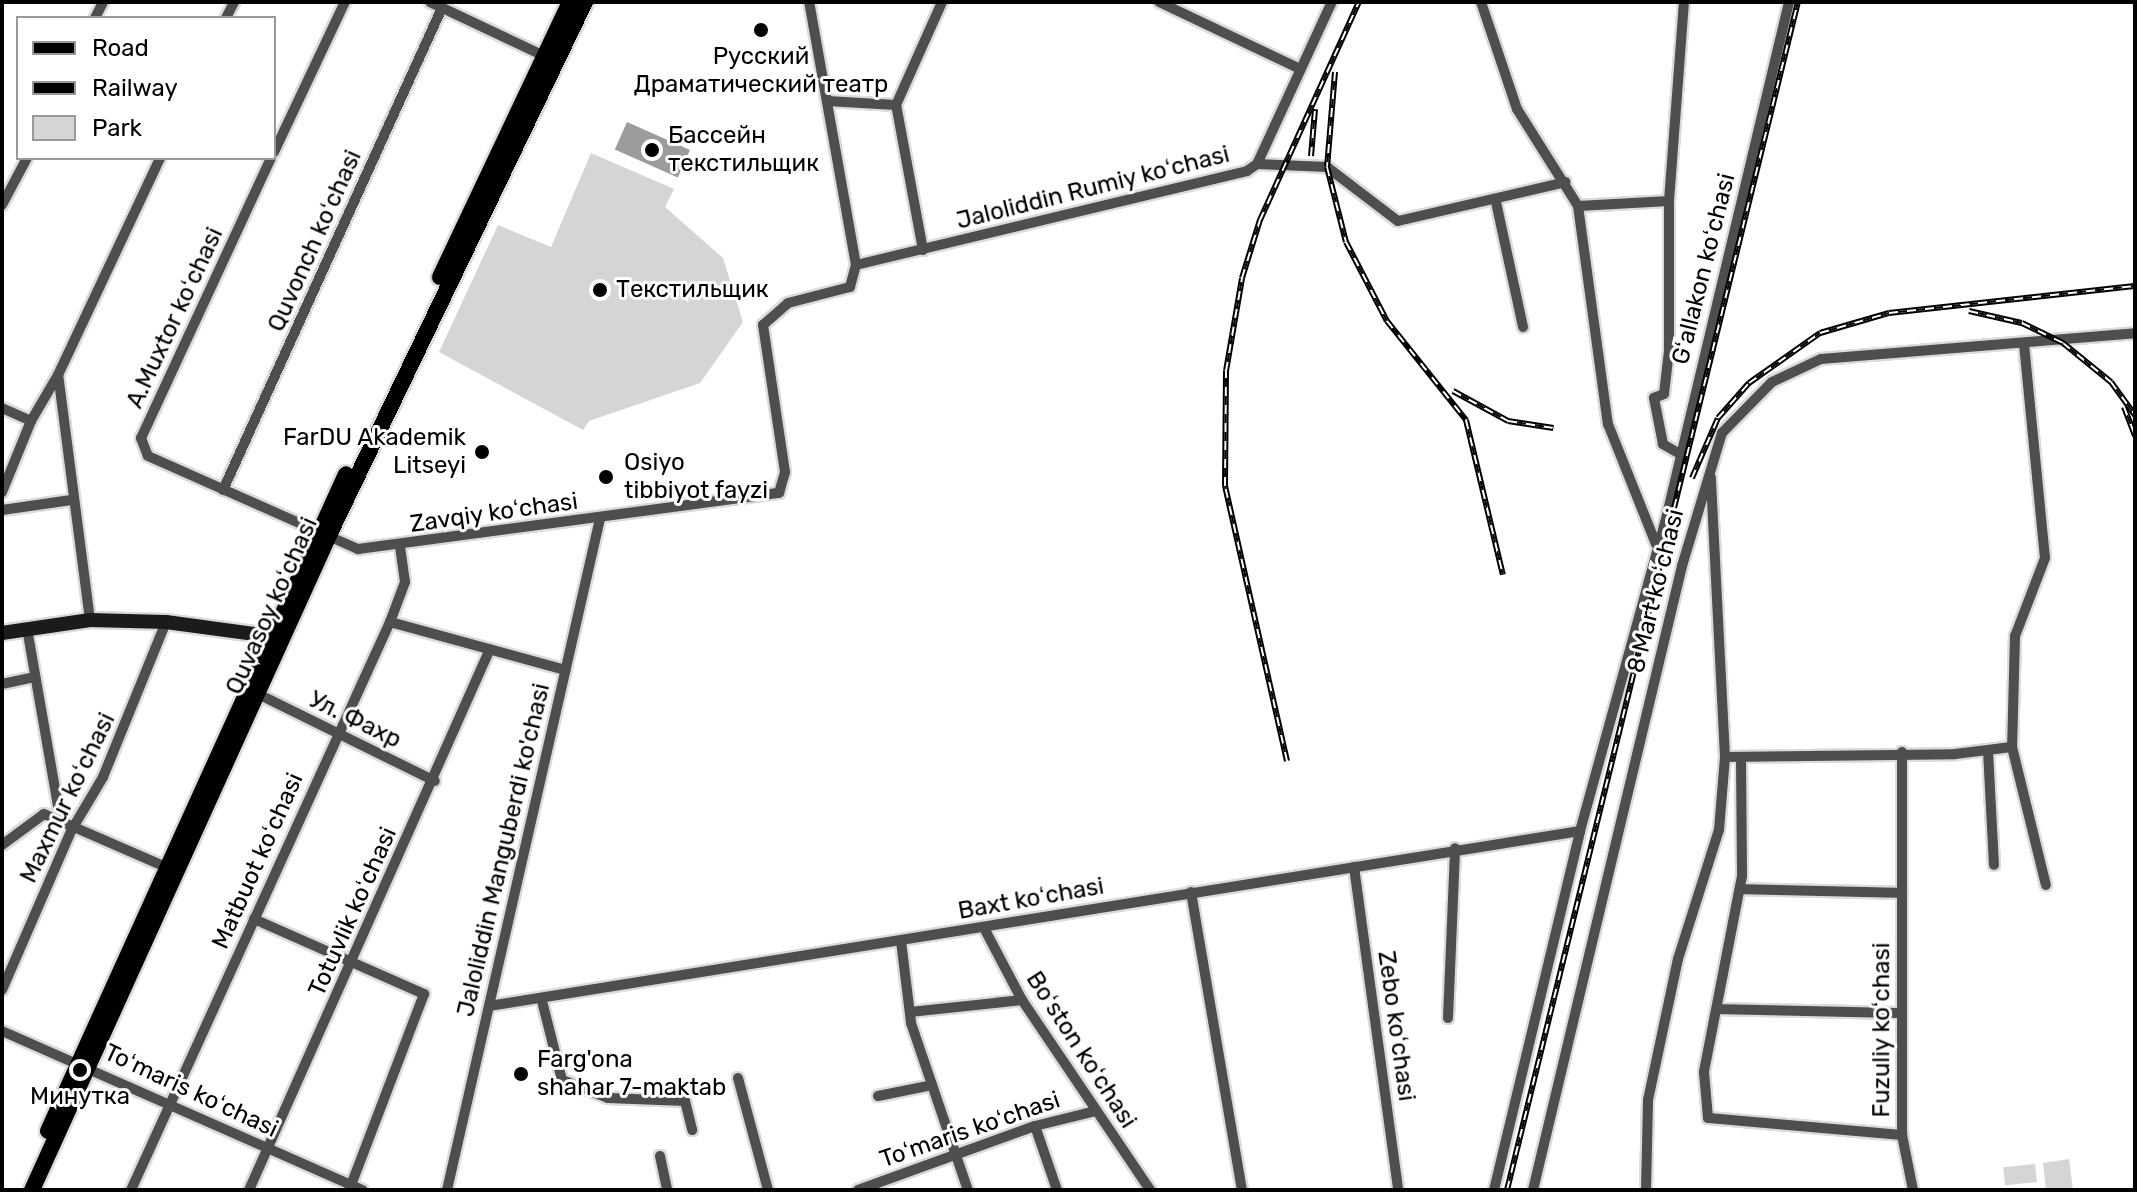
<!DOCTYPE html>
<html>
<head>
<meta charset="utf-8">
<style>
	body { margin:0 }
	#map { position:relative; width:2137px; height:1192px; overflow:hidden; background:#fff; font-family:Rubik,sans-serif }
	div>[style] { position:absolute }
	.green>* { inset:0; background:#d5d5d5; transform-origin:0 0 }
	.water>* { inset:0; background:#9c9c9c; transform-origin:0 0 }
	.roads { filter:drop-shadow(2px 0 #dbdbdb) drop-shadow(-2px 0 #dbdbdb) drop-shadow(0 2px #dbdbdb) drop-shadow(0 -2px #dbdbdb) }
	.street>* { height:10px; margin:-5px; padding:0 5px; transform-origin:5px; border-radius:5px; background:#4e4e4e }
	.secondary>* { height:14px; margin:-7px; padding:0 7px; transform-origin:7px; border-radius:7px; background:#1b1b1b }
	.primary>* { height:16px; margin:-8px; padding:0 8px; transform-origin:8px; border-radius:8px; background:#000 }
	.rail>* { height:6px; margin-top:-3px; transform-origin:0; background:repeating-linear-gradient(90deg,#fff 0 9px,#000 0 18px); box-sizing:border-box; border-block:2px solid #000 }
	.dots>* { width:22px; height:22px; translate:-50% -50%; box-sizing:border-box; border:4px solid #fff; border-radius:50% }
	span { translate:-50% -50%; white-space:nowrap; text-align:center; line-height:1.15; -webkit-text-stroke:6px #fff; paint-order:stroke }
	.poi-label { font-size:24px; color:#000 }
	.left { translate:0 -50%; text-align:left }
	.right { translate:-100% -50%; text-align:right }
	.street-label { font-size:24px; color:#000 }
	.frame { position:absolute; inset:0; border:4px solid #000; pointer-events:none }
	.legend { position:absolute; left:16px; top:16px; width:260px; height:144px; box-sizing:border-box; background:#fff; border:2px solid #999; margin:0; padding:10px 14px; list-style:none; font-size:24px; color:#000 }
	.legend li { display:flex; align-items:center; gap:16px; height:40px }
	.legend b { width:40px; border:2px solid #999 }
</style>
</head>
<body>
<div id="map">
	<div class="green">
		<i style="clip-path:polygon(591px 153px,674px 189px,665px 207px,723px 258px,743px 322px,700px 383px,589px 421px,583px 430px,439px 352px,498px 225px,551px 247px)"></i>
		<i style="clip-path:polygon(2069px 1159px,2073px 1190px,2046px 1190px,2043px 1163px)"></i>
		<i style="left:2035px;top:1164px;width:18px;height:32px;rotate:84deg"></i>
	</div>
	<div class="water">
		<i style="left:627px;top:122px;width:69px;height:30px;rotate:24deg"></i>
	</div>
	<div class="roads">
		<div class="street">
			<i style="left:430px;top:2px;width:126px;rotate:25.3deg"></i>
			<i style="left:1159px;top:2px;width:156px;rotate:25.4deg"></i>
			<i style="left:1481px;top:2px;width:113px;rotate:71.4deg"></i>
			<i style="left:1517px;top:109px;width:115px;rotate:57.8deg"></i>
			<i style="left:1578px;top:206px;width:220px;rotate:82.2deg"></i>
			<i style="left:1608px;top:424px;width:129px;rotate:68.2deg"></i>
			<i style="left:95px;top:18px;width:18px;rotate:-63deg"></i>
			<i style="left:226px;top:18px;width:18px;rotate:-63deg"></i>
			<i style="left:827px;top:101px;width:69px;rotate:3.3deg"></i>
			<i style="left:274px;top:152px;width:166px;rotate:-64.7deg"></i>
			<i style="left:271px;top:158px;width:309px;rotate:114.9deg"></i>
			<i style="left:141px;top:438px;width:19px;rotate:69deg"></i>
			<i style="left:148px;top:456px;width:230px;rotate:23.9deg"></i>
			<i style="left:358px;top:549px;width:425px;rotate:-7.6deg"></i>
			<i style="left:779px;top:493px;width:22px;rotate:-74deg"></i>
			<i style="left:785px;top:472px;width:149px;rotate:-98.5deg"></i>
			<i style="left:763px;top:325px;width:33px;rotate:-41deg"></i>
			<i style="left:788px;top:303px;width:64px;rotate:-14.5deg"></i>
			<i style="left:850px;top:287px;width:23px;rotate:-75deg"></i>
			<i style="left:856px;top:265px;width:267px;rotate:-100.1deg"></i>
			<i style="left:1257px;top:164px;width:70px;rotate:2.5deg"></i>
			<i style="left:1327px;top:167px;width:89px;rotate:37.3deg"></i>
			<i style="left:1398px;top:221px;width:172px;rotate:-13.1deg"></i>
			<i style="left:1496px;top:202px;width:128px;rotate:77.8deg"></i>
			<i style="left:2px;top:205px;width:53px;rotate:-62deg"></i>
			<i style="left:1578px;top:206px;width:91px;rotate:-3.1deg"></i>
			<i style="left:923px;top:250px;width:147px;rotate:-100.5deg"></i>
			<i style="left:896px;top:105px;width:113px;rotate:-65.9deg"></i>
			<i style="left:856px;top:265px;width:402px;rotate:-13.5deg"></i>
			<i style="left:1247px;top:171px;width:12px;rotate:-35deg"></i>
			<i style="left:1257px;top:164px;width:179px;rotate:-65.2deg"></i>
			<i style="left:2024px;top:344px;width:215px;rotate:84.4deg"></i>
			<i style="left:2045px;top:558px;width:84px;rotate:111deg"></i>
			<i style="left:2015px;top:636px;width:111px;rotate:91.5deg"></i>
			<i style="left:2012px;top:747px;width:142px;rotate:76.2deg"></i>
			<i style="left:2px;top:408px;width:32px;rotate:24deg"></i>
			<i style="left:31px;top:421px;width:77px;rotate:112.2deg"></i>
			<i style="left:31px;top:421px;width:53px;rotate:-59.6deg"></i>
			<i style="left:1680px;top:454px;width:20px;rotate:-150deg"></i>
			<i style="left:1663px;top:444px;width:47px;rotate:-101.1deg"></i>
			<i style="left:1654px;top:398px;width:11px;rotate:-22deg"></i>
			<i style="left:1664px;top:394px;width:43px;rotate:-83.4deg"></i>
			<i style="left:1669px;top:351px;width:150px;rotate:-90deg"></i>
			<i style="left:1669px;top:201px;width:200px;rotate:-85.7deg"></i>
			<i style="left:223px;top:490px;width:529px;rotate:-65.57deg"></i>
			<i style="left:2px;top:510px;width:70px;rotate:-8.2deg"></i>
			<i style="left:90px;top:620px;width:247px;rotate:-97.4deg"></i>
			<i style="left:58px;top:375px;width:240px;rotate:-64.8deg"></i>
			<i style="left:390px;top:622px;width:182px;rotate:15.3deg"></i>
			<i style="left:28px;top:634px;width:186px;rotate:80.1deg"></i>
			<i style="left:2px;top:684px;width:34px;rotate:-12deg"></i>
			<i style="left:258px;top:694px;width:197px;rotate:26.2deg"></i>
			<i style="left:1988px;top:751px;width:114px;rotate:87deg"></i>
			<i style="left:1725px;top:757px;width:230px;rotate:-0.7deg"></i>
			<i style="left:1955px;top:754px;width:57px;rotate:-7deg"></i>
			<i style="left:1741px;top:759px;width:117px;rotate:89.5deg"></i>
			<i style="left:1742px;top:876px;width:200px;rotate:101deg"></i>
			<i style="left:1704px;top:1072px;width:46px;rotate:85deg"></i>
			<i style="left:1708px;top:1118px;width:195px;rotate:5deg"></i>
			<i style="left:1902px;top:1135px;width:383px;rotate:-90deg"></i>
			<i style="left:2px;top:845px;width:52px;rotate:-36.4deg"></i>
			<i style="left:44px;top:814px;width:135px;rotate:23.5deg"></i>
			<i style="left:1354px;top:867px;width:326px;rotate:82.2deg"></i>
			<i style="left:1740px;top:889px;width:162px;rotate:1.4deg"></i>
			<i style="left:1191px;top:892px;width:302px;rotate:80.3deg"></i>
			<i style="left:254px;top:919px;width:186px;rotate:23.8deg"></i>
			<i style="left:424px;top:994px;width:210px;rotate:110.9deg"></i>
			<i style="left:984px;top:928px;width:81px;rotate:62.2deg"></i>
			<i style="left:1022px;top:1000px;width:229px;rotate:56deg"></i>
			<i style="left:901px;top:941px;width:83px;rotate:83deg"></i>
			<i style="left:911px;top:1023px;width:176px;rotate:71.2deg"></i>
			<i style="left:2px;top:990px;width:173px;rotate:-66.5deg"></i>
			<i style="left:71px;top:831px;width:63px;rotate:-59.3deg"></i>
			<i style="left:103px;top:777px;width:167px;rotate:-67.9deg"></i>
			<i style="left:542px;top:1001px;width:81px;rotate:75.8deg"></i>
			<i style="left:562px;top:1080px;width:49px;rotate:21.4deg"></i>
			<i style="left:608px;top:1098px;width:77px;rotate:2.2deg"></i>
			<i style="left:685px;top:1101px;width:30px;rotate:76deg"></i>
			<i style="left:489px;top:1006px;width:1105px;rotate:-9.11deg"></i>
			<i style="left:1720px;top:1009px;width:182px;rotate:1.3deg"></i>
			<i style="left:910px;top:1012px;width:113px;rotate:-6.1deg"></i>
			<i style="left:1448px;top:1018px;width:170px;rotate:-87.6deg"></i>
			<i style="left:2px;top:1031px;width:394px;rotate:23.8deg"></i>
			<i style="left:738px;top:1078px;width:116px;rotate:75deg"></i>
			<i style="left:878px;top:1096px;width:55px;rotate:-11.5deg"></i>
			<i style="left:1035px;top:1126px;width:68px;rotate:71deg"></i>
			<i style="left:1902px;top:1135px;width:56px;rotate:78.7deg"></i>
			<i style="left:660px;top:1156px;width:35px;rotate:78deg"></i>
			<i style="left:131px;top:1190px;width:624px;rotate:-65.49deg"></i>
			<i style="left:390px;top:622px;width:43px;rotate:-69.4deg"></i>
			<i style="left:405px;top:582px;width:36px;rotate:-98deg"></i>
			<i style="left:249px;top:1190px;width:592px;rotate:-65.99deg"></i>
			<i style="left:447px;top:1190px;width:688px;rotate:-77.16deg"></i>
			<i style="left:858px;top:1190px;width:188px;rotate:-19.9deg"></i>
			<i style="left:1035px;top:1126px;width:63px;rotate:-13.8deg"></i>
			<i style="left:1494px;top:1190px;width:369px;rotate:-76.5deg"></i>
			<i style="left:1580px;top:831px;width:320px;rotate:-74.6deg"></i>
			<i style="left:1665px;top:523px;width:536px;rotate:-76.61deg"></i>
			<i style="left:1533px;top:1190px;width:642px;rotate:-76.57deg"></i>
			<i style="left:1682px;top:566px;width:139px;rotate:-73.3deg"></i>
			<i style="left:1722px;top:433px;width:71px;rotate:-45.6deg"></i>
			<i style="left:1772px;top:382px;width:54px;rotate:-25.1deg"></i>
			<i style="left:1821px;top:359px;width:315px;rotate:-4.7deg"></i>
			<i style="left:1646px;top:1190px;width:90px;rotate:-88.7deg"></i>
			<i style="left:1648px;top:1100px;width:144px;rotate:-78deg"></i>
			<i style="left:1678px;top:959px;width:135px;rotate:-72.4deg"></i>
			<i style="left:1719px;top:830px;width:73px;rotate:-85.3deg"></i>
			<i style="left:1725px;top:757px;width:280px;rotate:-92.9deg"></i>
		</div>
		<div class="secondary">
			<i style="left:2px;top:633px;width:89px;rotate:-8.4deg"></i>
			<i style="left:90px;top:620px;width:76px;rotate:1.5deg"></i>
			<i style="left:166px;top:622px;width:105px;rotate:7.7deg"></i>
		</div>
		<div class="primary">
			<i style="left:440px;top:277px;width:304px;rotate:-64.7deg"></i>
			<i style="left:48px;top:1131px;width:721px;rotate:-65.6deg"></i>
			<i style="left:32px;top:1190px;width:721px;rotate:-65.6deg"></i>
			<i style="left:330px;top:533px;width:589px;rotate:-64.35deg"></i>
		</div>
	</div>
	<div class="rail">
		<i style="left:1335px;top:72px;width:95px;rotate:94.8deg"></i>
		<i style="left:1327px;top:167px;width:77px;rotate:75.8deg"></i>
		<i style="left:1346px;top:242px;width:89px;rotate:62.6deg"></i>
		<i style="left:1387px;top:321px;width:127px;rotate:51.4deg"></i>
		<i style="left:1466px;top:420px;width:159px;rotate:76.6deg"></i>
		<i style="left:1311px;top:156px;width:47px;rotate:-85.1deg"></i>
		<i style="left:1969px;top:311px;width:54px;rotate:12.8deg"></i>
		<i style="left:2022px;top:323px;width:46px;rotate:26deg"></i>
		<i style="left:2063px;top:343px;width:62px;rotate:39.1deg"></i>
		<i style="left:2111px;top:382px;width:41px;rotate:54deg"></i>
		<i style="left:1453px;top:391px;width:63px;rotate:28.6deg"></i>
		<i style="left:1508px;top:421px;width:46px;rotate:8.8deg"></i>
		<i style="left:2124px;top:407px;width:31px;rotate:69deg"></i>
		<i style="left:1692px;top:478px;width:65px;rotate:-66.6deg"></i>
		<i style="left:1718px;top:418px;width:47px;rotate:-48.5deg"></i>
		<i style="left:1749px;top:383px;width:87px;rotate:-35.2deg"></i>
		<i style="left:1820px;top:333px;width:72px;rotate:-16.2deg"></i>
		<i style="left:1889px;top:313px;width:247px;rotate:-6.3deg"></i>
		<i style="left:1287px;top:761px;width:282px;rotate:-102.7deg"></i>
		<i style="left:1225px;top:486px;width:115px;rotate:-89.5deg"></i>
		<i style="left:1226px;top:371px;width:94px;rotate:-80.2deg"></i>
		<i style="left:1242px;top:278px;width:61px;rotate:-72.8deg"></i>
		<i style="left:1260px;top:220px;width:239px;rotate:-65.6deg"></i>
		<i style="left:1507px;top:1190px;width:1223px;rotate:-76.24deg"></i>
	</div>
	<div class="dots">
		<i style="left:761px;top:30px;background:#000"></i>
		<i style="left:652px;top:150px;background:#000"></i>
		<i style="left:600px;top:290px;background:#000"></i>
		<i style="left:482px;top:452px;background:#000"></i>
		<i style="left:606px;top:477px;background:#000"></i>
		<i style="left:80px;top:1070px;background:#000"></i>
		<i style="left:521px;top:1074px;background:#000"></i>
	</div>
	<div class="poi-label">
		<span style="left:761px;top:71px">Русский<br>Драматический театр</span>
		<span class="left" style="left:668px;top:150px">Бассейн<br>текстильщик</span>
		<span class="left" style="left:616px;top:290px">Текстильщик</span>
		<span class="right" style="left:466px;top:452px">FarDU Akademik<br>Litseyi</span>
		<span class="left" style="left:624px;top:477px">Osiyo<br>tibbiyot fayzi</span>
		<span class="left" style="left:537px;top:1074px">Farg'ona<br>shahar 7-maktab</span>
		<span style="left:80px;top:1097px">Минутка</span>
	</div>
	<div class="street-label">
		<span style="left:1093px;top:188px;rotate:-14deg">Jaloliddin Rumiy koʻchasi</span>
		<span style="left:315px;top:241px;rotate:-66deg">Quvonch koʻchasi</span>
		<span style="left:1704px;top:269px;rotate:-76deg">Gʻallakon koʻchasi</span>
		<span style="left:175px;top:318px;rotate:-65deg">A.Muxtor koʻchasi</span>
		<span style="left:494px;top:513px;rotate:-8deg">Zavqiy koʻchasi</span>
		<span style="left:1656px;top:591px;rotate:-76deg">8 Mart koʻchasi</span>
		<span style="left:272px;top:606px;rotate:-66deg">Quvasoy koʻchasi</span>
		<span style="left:355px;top:720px;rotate:26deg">Ул. Фахр</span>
		<span style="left:68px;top:798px;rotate:-64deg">Maxmur koʻchasi</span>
		<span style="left:504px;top:850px;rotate:-77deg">Jaloliddin Manguberdi ko'chasi</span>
		<span style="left:258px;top:861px;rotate:-66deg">Matbuot koʻchasi</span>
		<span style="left:1031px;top:899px;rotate:-10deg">Baxt koʻchasi</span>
		<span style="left:353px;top:912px;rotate:-66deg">Totuvlik koʻchasi</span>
		<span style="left:1396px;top:1026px;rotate:82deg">Zebo koʻchasi</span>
		<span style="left:1882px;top:1030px;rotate:-90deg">Fuzuliy koʻchasi</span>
		<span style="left:1081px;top:1050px;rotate:57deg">Boʻston koʻchasi</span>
		<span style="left:191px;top:1091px;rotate:25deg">Toʻmaris koʻchasi</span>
		<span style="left:970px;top:1130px;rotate:-19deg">Toʻmaris koʻchasi</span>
	</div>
	<div class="frame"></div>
	<ul class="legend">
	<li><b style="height:10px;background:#000"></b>Road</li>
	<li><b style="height:10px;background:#000"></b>Railway</li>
	<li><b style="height:22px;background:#d5d5d5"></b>Park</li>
	</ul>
</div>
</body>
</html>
